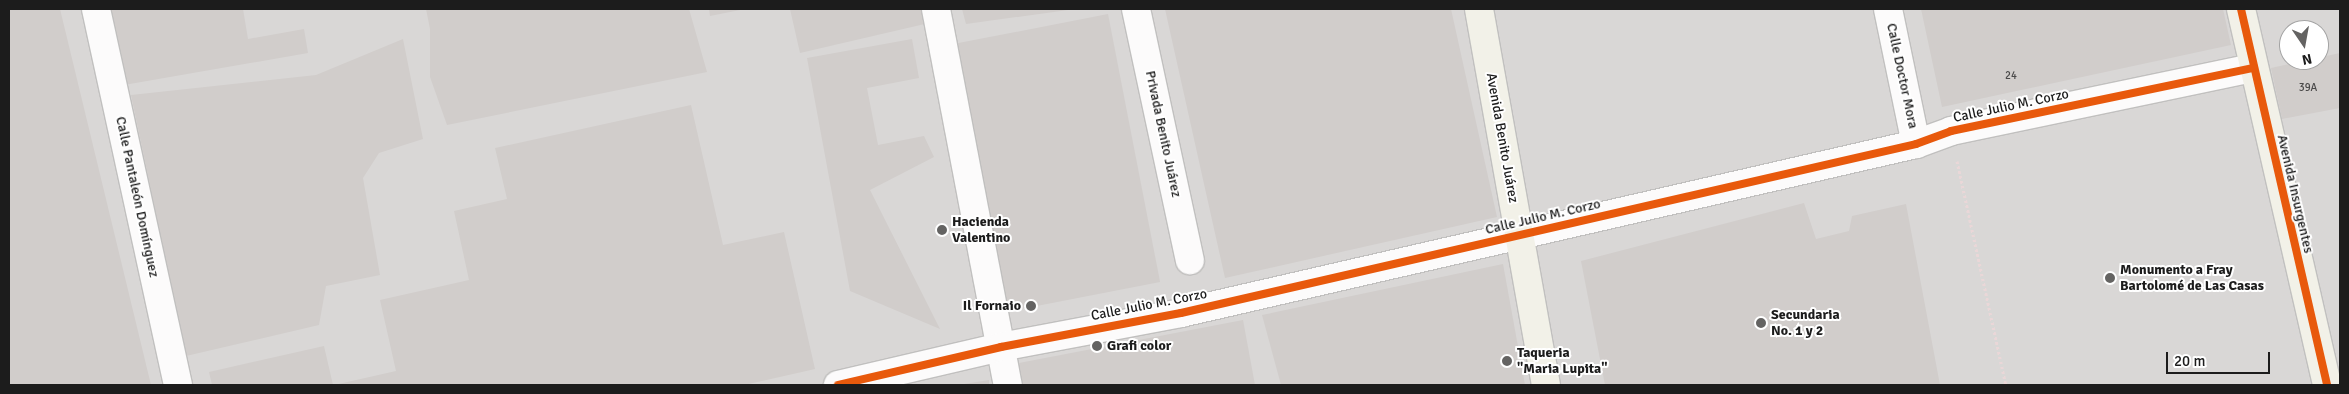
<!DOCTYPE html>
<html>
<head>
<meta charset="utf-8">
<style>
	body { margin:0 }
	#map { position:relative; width:2349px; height:394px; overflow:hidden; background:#eae7e4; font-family:Signika,sans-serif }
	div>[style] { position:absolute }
	.residential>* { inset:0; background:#d9d7d6 }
	.building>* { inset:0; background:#d1cdcb; transform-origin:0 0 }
	.path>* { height:3px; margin-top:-1.5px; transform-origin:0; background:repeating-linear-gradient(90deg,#ead7d8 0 2.5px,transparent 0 5px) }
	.roads { filter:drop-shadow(1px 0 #c1c0bf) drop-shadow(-1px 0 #c1c0bf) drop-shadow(0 1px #c1c0bf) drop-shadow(0 -1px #c1c0bf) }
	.street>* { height:28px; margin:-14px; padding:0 14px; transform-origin:14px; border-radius:14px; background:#fcfbfb }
	.secondary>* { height:28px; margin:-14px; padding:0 14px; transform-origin:14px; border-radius:14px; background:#f2f1e8 }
	.cycleway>* { height:8px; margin:-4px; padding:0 4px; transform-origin:4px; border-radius:4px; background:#e8590c }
	.dots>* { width:14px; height:14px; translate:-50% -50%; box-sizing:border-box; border:2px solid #fff; border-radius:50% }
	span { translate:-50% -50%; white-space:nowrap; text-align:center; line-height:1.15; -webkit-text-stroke:4px #fff; paint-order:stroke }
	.number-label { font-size:11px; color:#4a4949 }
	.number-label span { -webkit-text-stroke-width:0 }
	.street-label { font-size:14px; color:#1c1c1c }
	.poi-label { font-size:14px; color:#1c1c1c; font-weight:700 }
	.left { translate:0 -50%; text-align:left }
	.right { translate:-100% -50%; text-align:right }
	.frame { position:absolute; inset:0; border:10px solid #1c1c1c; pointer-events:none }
	.north { position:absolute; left:2279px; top:20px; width:50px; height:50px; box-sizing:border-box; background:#fff; border:1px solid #a4a4a4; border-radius:50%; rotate:168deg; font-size:14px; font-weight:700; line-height:20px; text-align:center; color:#1c1c1c }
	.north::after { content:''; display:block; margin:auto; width:18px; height:22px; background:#646362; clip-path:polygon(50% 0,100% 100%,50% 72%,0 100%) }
	.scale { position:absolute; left:2166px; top:352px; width:104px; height:22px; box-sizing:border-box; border:2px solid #1c1c1c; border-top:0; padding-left:6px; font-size:15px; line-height:18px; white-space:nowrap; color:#1c1c1c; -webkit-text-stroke:4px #fff; paint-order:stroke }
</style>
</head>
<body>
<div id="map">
	<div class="residential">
		<i style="clip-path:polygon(evenodd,9px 9px,2340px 9px,2340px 385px,9px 385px,9px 9px,2289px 30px,2319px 30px,2319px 60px,2289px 60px,2289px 30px)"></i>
	</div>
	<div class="building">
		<i style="clip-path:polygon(9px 9px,60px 9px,151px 385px,9px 385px)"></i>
		<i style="clip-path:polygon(111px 9px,243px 9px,248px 39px,304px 29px,308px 53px,124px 85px)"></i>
		<i style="clip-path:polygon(426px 9px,689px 9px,707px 72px,447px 125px,430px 77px,430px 29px)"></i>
		<i style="clip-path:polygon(709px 9px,740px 9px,740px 10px,710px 16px)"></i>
		<i style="clip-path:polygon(790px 9px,925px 9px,929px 23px,800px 53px)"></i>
		<i style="clip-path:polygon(962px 9px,1068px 9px,1068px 10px,966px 24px)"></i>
		<i style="clip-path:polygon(1165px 9px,1451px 9px,1497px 217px,1225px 278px)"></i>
		<i style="clip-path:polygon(1921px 9px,2223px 9px,2231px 45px,1942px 107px)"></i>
		<i style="left:1108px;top:14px;width:273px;height:155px;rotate:79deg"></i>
		<i style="clip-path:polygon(403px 39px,423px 139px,379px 153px,363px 178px,380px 275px,326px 286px,319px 325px,186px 356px,131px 95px,316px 75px)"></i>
		<i style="clip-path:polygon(912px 39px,919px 78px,867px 88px,878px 145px,924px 136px,934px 157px,870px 190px,940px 329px,850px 291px,807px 58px)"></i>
		<i style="clip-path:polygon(2340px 53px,2340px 108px,2282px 119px,2271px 68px)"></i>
		<i style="clip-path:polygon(691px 105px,723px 245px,784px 232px,815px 369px,744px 385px,334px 385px,396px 371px,380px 300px,469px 280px,454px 211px,507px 199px,495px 148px)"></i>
		<i style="clip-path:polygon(1804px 203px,1816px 239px,1849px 231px,1852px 216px,1906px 204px,1940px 385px,1605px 385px,1581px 261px)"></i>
		<i style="clip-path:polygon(1503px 264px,1525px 385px,1281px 385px,1262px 315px)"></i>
		<i style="clip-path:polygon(1243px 320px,1255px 385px,1023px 385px,1019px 363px)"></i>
		<i style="clip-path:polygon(324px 346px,333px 385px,212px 385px,209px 372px)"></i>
		<i style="clip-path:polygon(989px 380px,989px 385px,964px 385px,964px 384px)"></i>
	</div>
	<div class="path">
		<i style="left:1957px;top:161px;width:229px;rotate:77.7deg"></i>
	</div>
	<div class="roads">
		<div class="street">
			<i style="left:96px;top:9px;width:385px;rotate:77.7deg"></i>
			<i style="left:936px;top:9px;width:383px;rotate:79.2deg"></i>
			<i style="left:1136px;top:9px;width:257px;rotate:77.9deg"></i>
			<i style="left:1888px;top:9px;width:138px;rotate:78.3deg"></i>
			<i style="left:838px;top:385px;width:167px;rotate:-13.1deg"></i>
			<i style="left:1001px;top:347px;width:183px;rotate:-10.7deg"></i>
			<i style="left:1181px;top:313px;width:754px;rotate:-12.95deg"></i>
			<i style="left:1916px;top:144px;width:37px;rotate:-20deg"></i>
			<i style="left:1951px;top:131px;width:309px;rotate:-11.8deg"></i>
		</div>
		<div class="secondary">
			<i style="left:1479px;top:9px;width:382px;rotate:79.9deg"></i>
			<i style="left:2241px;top:9px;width:386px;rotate:77.1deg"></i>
		</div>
	</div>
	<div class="cycleway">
		<i style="left:2241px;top:9px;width:386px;rotate:77.1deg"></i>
		<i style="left:838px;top:385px;width:167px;rotate:-13.1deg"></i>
		<i style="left:1001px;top:347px;width:183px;rotate:-10.7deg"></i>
		<i style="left:1181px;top:313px;width:754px;rotate:-12.95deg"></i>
		<i style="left:1916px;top:144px;width:37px;rotate:-20deg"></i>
		<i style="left:1951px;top:131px;width:309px;rotate:-11.8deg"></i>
	</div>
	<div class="dots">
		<i style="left:942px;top:230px;background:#646362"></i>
		<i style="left:2110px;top:278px;background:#646362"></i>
		<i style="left:1031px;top:306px;background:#646362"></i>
		<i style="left:1761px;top:323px;background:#646362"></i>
		<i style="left:1097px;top:346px;background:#646362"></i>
		<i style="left:1507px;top:361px;background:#646362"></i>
	</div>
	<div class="number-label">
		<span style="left:2011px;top:76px">24</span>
		<span style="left:2308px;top:88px">39A</span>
	</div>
	<div class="street-label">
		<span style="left:1902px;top:76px;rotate:78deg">Calle Doctor Mora</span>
		<span style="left:2011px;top:106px;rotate:-12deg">Calle Julio M. Corzo</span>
		<span style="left:1163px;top:134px;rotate:78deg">Privada Benito Juárez</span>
		<span style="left:1502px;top:138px;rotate:80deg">Avenida Benito Juárez</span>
		<span style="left:2295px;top:194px;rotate:77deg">Avenida Insurgentes</span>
		<span style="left:137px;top:197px;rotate:78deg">Calle Pantaleón Domínguez</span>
		<span style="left:1543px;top:217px;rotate:-13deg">Calle Julio M. Corzo</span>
		<span style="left:1149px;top:305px;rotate:-11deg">Calle Julio M. Corzo</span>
	</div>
	<div class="poi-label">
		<span class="left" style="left:952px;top:230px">Hacienda<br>Valentino</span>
		<span class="left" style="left:2120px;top:278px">Monumento a Fray<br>Bartolomé de Las Casas</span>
		<span class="right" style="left:1021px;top:306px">Il Fornaio</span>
		<span class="left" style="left:1771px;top:323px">Secundaria<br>No. 1 y 2</span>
		<span class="left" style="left:1107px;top:346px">Grafi color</span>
		<span class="left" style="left:1517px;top:361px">Taqueria<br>"Maria Lupita"</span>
	</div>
	<div class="frame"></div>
	<div class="north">N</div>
	<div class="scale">20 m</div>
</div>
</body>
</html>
